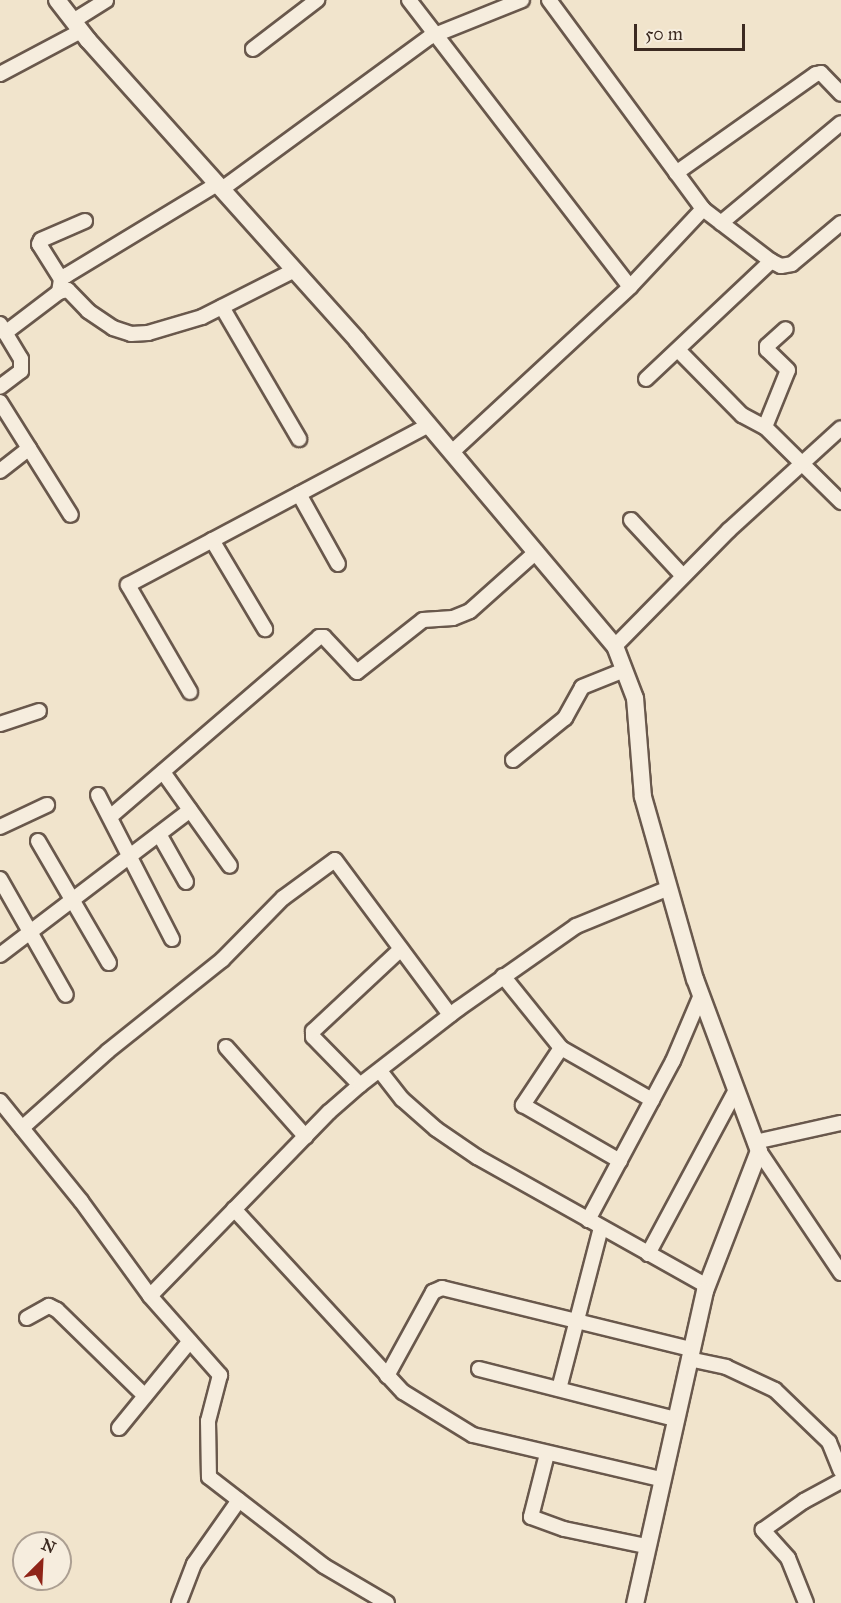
<!DOCTYPE html>
<html>
<head>
<meta charset="utf-8">
<style>
	body { margin:0 }
	#map { position:relative; width:841px; height:1603px; overflow:hidden; background:#f1e4cc; font-family:"IM FELL Great Primer",serif }
	div>[style] { position:absolute }
	.roads { filter:drop-shadow(2px 0 #69584c) drop-shadow(-2px 0 #69584c) drop-shadow(0 2px #69584c) drop-shadow(0 -2px #69584c) }
	.minor>* { height:14px; margin:-7px; padding:0 7px; transform-origin:7px; border-radius:7px; background:#f6edde }
	.tertiary>* { height:16px; margin:-8px; padding:0 8px; transform-origin:8px; border-radius:8px; background:#f6edde }
	span { translate:-50% -50%; white-space:nowrap; text-align:center; line-height:1.15; -webkit-text-stroke:6px #f6edde; paint-order:stroke }
	.north { position:absolute; left:12px; top:1531px; width:60px; height:60px; box-sizing:border-box; background:#f6edde; border:2px solid #ac9f92; border-radius:50%; rotate:24deg; font-size:16px; font-weight:700; line-height:24px; text-align:center; color:#3c2a21 }
	.north::after { content:''; display:block; margin:auto; width:21px; height:27px; background:#8f2418; clip-path:polygon(50% 0,100% 100%,50% 72%,0 100%) }
	.scale { position:absolute; left:634px; top:24px; width:111px; height:27px; box-sizing:border-box; border:3px solid #3c2a21; border-top:0; padding-left:8px; font-size:18px; line-height:21px; white-space:nowrap; color:#3c2a21; -webkit-text-stroke:4px #f6edde; paint-order:stroke }
</style>
</head>
<body>
<div id="map">
	<div class="roads">
		<div class="minor">
			<i style="left:409px;top:0;width:362px;rotate:52.4deg"></i>
			<i style="left:549px;top:0;width:260px;rotate:53.6deg"></i>
			<i style="left:703px;top:209px;width:86px;rotate:37.4deg"></i>
			<i style="left:771px;top:261px;width:11px;rotate:27deg"></i>
			<i style="left:781px;top:266px;width:11px;rotate:-10deg"></i>
			<i style="left:792px;top:264px;width:64px;rotate:-39.9deg"></i>
			<i style="left:73px;top:21px;width:39px;rotate:-32deg"></i>
			<i style="left:253px;top:49px;width:81px;rotate:-37.4deg"></i>
			<i style="left:0;top:74px;width:92px;rotate:-28deg"></i>
			<i style="left:676px;top:173px;width:171px;rotate:-35.3deg"></i>
			<i style="left:816px;top:74px;width:5px;rotate:-11deg"></i>
			<i style="left:821px;top:73px;width:29px;rotate:46deg"></i>
			<i style="left:222px;top:189px;width:258px;rotate:-36.2deg"></i>
			<i style="left:430px;top:37px;width:99px;rotate:-21.9deg"></i>
			<i style="left:721px;top:223px;width:156px;rotate:-39.8deg"></i>
			<i style="left:61px;top:279px;width:41px;rotate:-122.2deg"></i>
			<i style="left:39px;top:244px;width:4px;rotate:-63deg"></i>
			<i style="left:41px;top:240px;width:48px;rotate:-23.4deg"></i>
			<i style="left:59px;top:292px;width:13px;rotate:-81deg"></i>
			<i style="left:61px;top:279px;width:7px;rotate:-34deg"></i>
			<i style="left:67px;top:275px;width:175px;rotate:-31.2deg"></i>
			<i style="left:222px;top:307px;width:153px;rotate:59.7deg"></i>
			<i style="left:0;top:324px;width:41px;rotate:59deg"></i>
			<i style="left:21px;top:359px;width:12px;rotate:90deg"></i>
			<i style="left:21px;top:371px;width:26px;rotate:143deg"></i>
			<i style="left:5px;top:333px;width:68px;rotate:-37.2deg"></i>
			<i style="left:59px;top:292px;width:9px;rotate:-13deg"></i>
			<i style="left:68px;top:290px;width:29px;rotate:46deg"></i>
			<i style="left:88px;top:311px;width:30px;rotate:34deg"></i>
			<i style="left:113px;top:328px;width:19px;rotate:18deg"></i>
			<i style="left:131px;top:334px;width:17px;rotate:-3deg"></i>
			<i style="left:148px;top:333px;width:56px;rotate:-16.5deg"></i>
			<i style="left:202px;top:317px;width:104px;rotate:-26.8deg"></i>
			<i style="left:682px;top:354px;width:86px;rotate:45.5deg"></i>
			<i style="left:742px;top:415px;width:26px;rotate:28deg"></i>
			<i style="left:765px;top:427px;width:107px;rotate:44.6deg"></i>
			<i style="left:646px;top:379px;width:172px;rotate:-43.3deg"></i>
			<i style="left:0;top:402px;width:133px;rotate:57.9deg"></i>
			<i style="left:765px;top:427px;width:61px;rotate:-68deg"></i>
			<i style="left:788px;top:370px;width:29px;rotate:-136deg"></i>
			<i style="left:767px;top:350px;width:4px;rotate:-90deg"></i>
			<i style="left:767px;top:346px;width:25px;rotate:-42deg"></i>
			<i style="left:452px;top:452px;width:243px;rotate:-42.8deg"></i>
			<i style="left:630px;top:287px;width:107px;rotate:-46.9deg"></i>
			<i style="left:0;top:471px;width:37px;rotate:-38deg"></i>
			<i style="left:299px;top:494px;width:80px;rotate:60.9deg"></i>
			<i style="left:631px;top:520px;width:76px;rotate:47.1deg"></i>
			<i style="left:212px;top:540px;width:104px;rotate:59.2deg"></i>
			<i style="left:615px;top:646px;width:163px;rotate:-45.5deg"></i>
			<i style="left:729px;top:530px;width:151px;rotate:-42.3deg"></i>
			<i style="left:190px;top:692px;width:124px;rotate:-120.1deg"></i>
			<i style="left:128px;top:585px;width:341px;rotate:-28deg"></i>
			<i style="left:0;top:724px;width:41px;rotate:-18.4deg"></i>
			<i style="left:513px;top:760px;width:67px;rotate:-38.9deg"></i>
			<i style="left:565px;top:718px;width:35px;rotate:-61deg"></i>
			<i style="left:582px;top:687px;width:45px;rotate:-22deg"></i>
			<i style="left:163px;top:772px;width:115px;rotate:54.5deg"></i>
			<i style="left:98px;top:795px;width:162px;rotate:62.8deg"></i>
			<i style="left:110px;top:817px;width:276px;rotate:-40.7deg"></i>
			<i style="left:319px;top:637px;width:5px"></i>
			<i style="left:324px;top:637px;width:48px;rotate:46.7deg"></i>
			<i style="left:357px;top:672px;width:84px;rotate:-38.2deg"></i>
			<i style="left:423px;top:620px;width:30px;rotate:-4deg"></i>
			<i style="left:453px;top:618px;width:18px;rotate:-22deg"></i>
			<i style="left:470px;top:611px;width:89px;rotate:-41.8deg"></i>
			<i style="left:0;top:827px;width:52px;rotate:-25.1deg"></i>
			<i style="left:159px;top:834px;width:55px;rotate:60.6deg"></i>
			<i style="left:38px;top:841px;width:141px;rotate:59.8deg"></i>
			<i style="left:0;top:879px;width:133px;rotate:60.4deg"></i>
			<i style="left:0;top:955px;width:239px;rotate:-37.3deg"></i>
			<i style="left:503px;top:976px;width:92px;rotate:51.1deg"></i>
			<i style="left:561px;top:1048px;width:105px;rotate:29.7deg"></i>
			<i style="left:226px;top:1047px;width:120px;rotate:48.4deg"></i>
			<i style="left:561px;top:1048px;width:69px;rotate:123.7deg"></i>
			<i style="left:523px;top:1105px;width:112px;rotate:30deg"></i>
			<i style="left:380px;top:1071px;width:36px;rotate:52deg"></i>
			<i style="left:402px;top:1099px;width:45px;rotate:41.4deg"></i>
			<i style="left:436px;top:1129px;width:50px;rotate:34.3deg"></i>
			<i style="left:477px;top:1157px;width:264px;rotate:29.3deg"></i>
			<i style="left:360px;top:1085px;width:67px;rotate:-134.4deg"></i>
			<i style="left:313px;top:1037px;width:6px;rotate:-90deg"></i>
			<i style="left:313px;top:1031px;width:120px;rotate:-43deg"></i>
			<i style="left:0;top:1101px;width:129px;rotate:51deg"></i>
			<i style="left:81px;top:1201px;width:117px;rotate:54deg"></i>
			<i style="left:150px;top:1296px;width:106px;rotate:48.5deg"></i>
			<i style="left:220px;top:1375px;width:48px;rotate:104.6deg"></i>
			<i style="left:208px;top:1421px;width:56px;rotate:89deg"></i>
			<i style="left:209px;top:1477px;width:145px;rotate:37.7deg"></i>
			<i style="left:324px;top:1566px;width:73px;rotate:30.4deg"></i>
			<i style="left:22px;top:1128px;width:115px;rotate:-41.8deg"></i>
			<i style="left:108px;top:1051px;width:146px;rotate:-38.6deg"></i>
			<i style="left:222px;top:960px;width:87px;rotate:-45.5deg"></i>
			<i style="left:283px;top:898px;width:64px;rotate:-36.2deg"></i>
			<i style="left:335px;top:860px;width:193px;rotate:53.4deg"></i>
			<i style="left:755px;top:1142px;width:88px;rotate:-12.5deg"></i>
			<i style="left:759px;top:1151px;width:147px;rotate:56.1deg"></i>
			<i style="left:234px;top:1209px;width:249px;rotate:47.3deg"></i>
			<i style="left:403px;top:1392px;width:82px;rotate:31.6deg"></i>
			<i style="left:473px;top:1435px;width:193px;rotate:13.2deg"></i>
			<i style="left:588px;top:1220px;width:180px;rotate:-61.9deg"></i>
			<i style="left:673px;top:1061px;width:72px;rotate:-67deg"></i>
			<i style="left:648px;top:1254px;width:186px;rotate:-61.8deg"></i>
			<i style="left:150px;top:1296px;width:257px;rotate:-45.8deg"></i>
			<i style="left:329px;top:1112px;width:41px;rotate:-41.1deg"></i>
			<i style="left:360px;top:1085px;width:124px;rotate:-37.8deg"></i>
			<i style="left:458px;top:1009px;width:144px;rotate:-35.1deg"></i>
			<i style="left:576px;top:926px;width:100px;rotate:-22.2deg"></i>
			<i style="left:27px;top:1318px;width:25px;rotate:-29deg"></i>
			<i style="left:49px;top:1306px;width:9px;rotate:27deg"></i>
			<i style="left:57px;top:1310px;width:123px;rotate:44.3deg"></i>
			<i style="left:689px;top:1359px;width:38px;rotate:12deg"></i>
			<i style="left:726px;top:1367px;width:54px;rotate:25.1deg"></i>
			<i style="left:775px;top:1390px;width:75px;rotate:43.9deg"></i>
			<i style="left:829px;top:1442px;width:31px;rotate:68deg"></i>
			<i style="left:479px;top:1369px;width:202px;rotate:14.3deg"></i>
			<i style="left:387px;top:1376px;width:96px;rotate:-61.3deg"></i>
			<i style="left:433px;top:1292px;width:10px;rotate:-24deg"></i>
			<i style="left:442px;top:1288px;width:256px;rotate:13.8deg"></i>
			<i style="left:559px;top:1389px;width:166px;rotate:-75.4deg"></i>
			<i style="left:119px;top:1428px;width:112px;rotate:-50.8deg"></i>
			<i style="left:547px;top:1454px;width:65px;rotate:104.3deg"></i>
			<i style="left:531px;top:1517px;width:35px;rotate:20deg"></i>
			<i style="left:564px;top:1529px;width:84px;rotate:11.7deg"></i>
			<i style="left:179px;top:1603px;width:42px;rotate:-69deg"></i>
			<i style="left:194px;top:1564px;width:78px;rotate:-54.9deg"></i>
			<i style="left:806px;top:1603px;width:48px;rotate:-111.8deg"></i>
			<i style="left:788px;top:1558px;width:38px;rotate:-132deg"></i>
			<i style="left:763px;top:1530px;width:50px;rotate:-35.3deg"></i>
			<i style="left:804px;top:1501px;width:42px;rotate:-28.4deg"></i>
		</div>
		<div class="tertiary">
			<i style="left:57px;top:0;width:51px;rotate:52.2deg"></i>
			<i style="left:88px;top:40px;width:403px;rotate:48.1deg"></i>
			<i style="left:357px;top:340px;width:400px;rotate:49.9deg"></i>
			<i style="left:615px;top:646px;width:56px;rotate:69deg"></i>
			<i style="left:635px;top:698px;width:99px;rotate:85.4deg"></i>
			<i style="left:643px;top:797px;width:189px;rotate:74.1deg"></i>
			<i style="left:695px;top:979px;width:184px;rotate:69.6deg"></i>
			<i style="left:759px;top:1151px;width:150px;rotate:111.1deg"></i>
			<i style="left:705px;top:1291px;width:320px;rotate:102.6deg"></i>
		</div>
	</div>
	<div class="north">N</div>
	<div class="scale">50 m</div>
</div>
</body>
</html>
